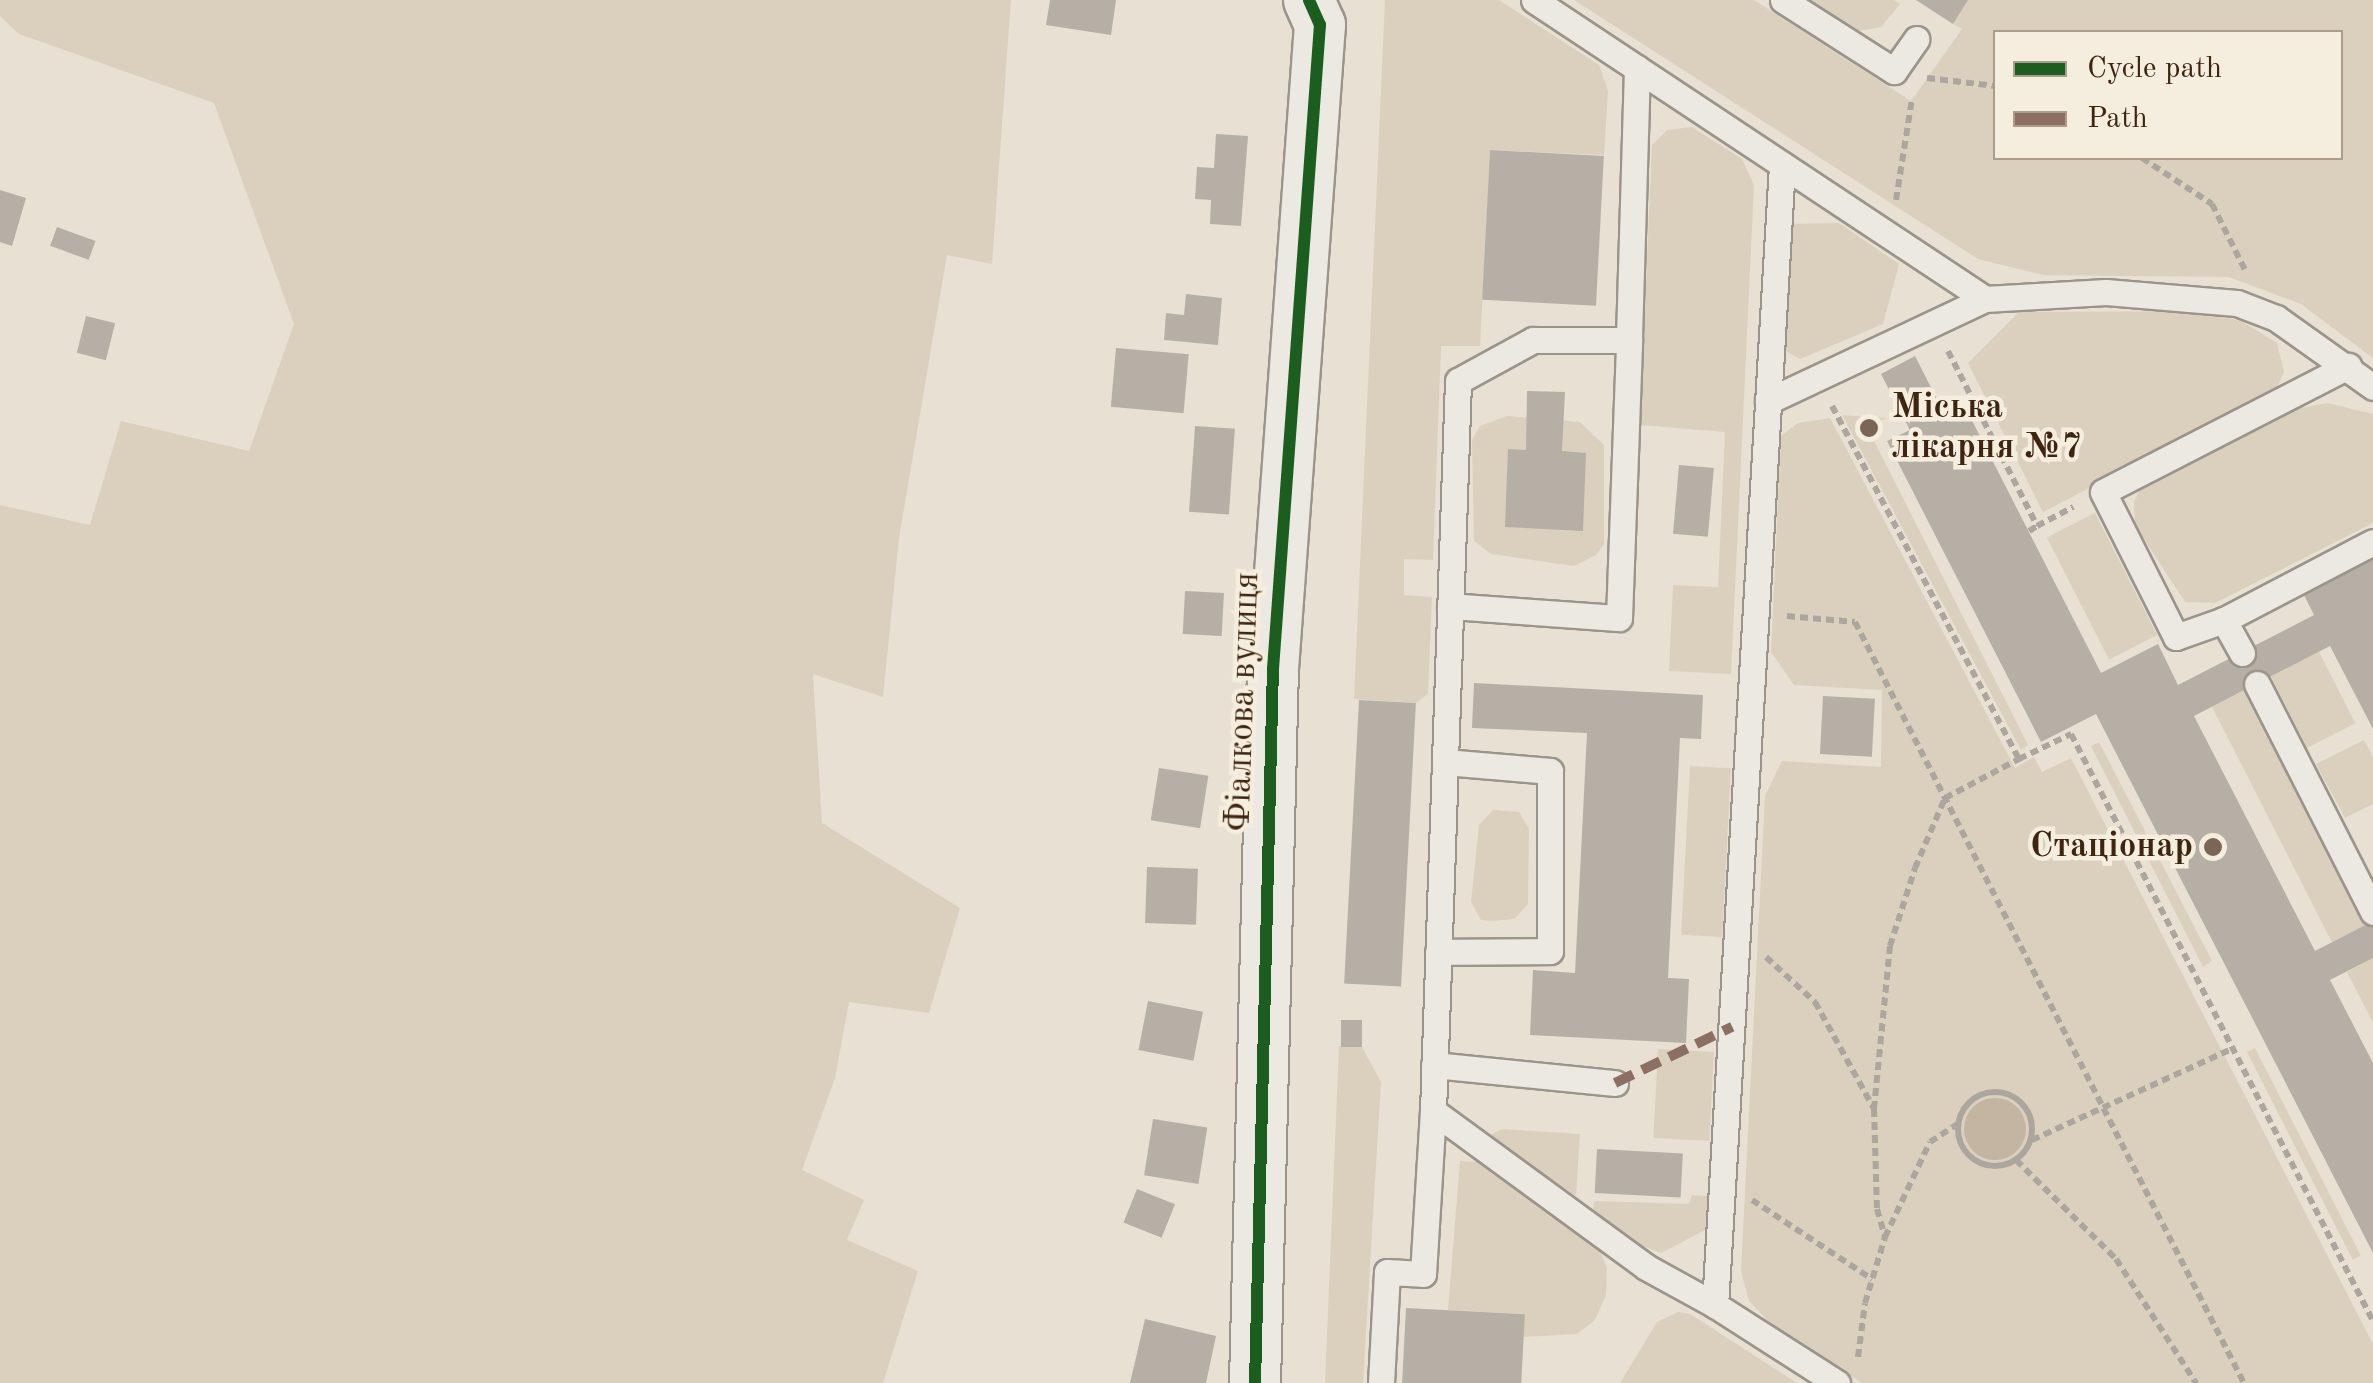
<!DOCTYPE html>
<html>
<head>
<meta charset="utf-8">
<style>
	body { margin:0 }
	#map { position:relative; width:2373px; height:1383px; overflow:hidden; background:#e7e0d3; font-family:"Old Standard TT",serif }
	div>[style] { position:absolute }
	.green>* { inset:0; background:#dbd0bd; transform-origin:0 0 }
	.water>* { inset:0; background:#c3b5a1 }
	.round { border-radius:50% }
	.building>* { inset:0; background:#b6afa5; transform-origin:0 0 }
	.path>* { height:6px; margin-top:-3px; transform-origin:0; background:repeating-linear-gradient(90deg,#aca69f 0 8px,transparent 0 13px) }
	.path>.ring { margin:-3px; padding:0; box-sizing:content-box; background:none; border:6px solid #aca69f; border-radius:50% }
	.roads { filter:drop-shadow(2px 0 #9b948a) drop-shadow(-2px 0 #9b948a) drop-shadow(0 2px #9b948a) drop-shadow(0 -2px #9b948a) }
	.service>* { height:25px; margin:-12.5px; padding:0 12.5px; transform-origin:12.5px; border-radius:12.5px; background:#ece8e2 }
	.minor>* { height:50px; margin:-25px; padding:0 25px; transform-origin:25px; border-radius:25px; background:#ece8e2 }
	.quiet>* { height:10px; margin-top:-5px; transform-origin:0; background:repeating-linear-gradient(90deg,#8d6e63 0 20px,transparent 0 30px) }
	.cycleway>* { height:12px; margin:-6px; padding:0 6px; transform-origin:6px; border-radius:6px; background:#1b5e20 }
	.dots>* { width:28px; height:28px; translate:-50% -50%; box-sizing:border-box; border:5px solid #f5eddd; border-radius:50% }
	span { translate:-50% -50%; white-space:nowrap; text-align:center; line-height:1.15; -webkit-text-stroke:9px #f5eddd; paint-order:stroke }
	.poi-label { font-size:35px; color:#3e2511; font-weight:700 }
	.left { translate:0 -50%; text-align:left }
	.right { translate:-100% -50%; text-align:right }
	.street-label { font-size:35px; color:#3e2511 }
	.legend { position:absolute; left:1993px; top:30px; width:350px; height:130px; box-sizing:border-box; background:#f5eddd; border:2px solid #ac9d8b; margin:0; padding:12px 18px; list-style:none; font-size:30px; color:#3e2511 }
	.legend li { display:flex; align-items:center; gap:20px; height:50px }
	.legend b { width:50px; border:2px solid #ac9d8b }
</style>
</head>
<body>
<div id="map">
	<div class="green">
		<i style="clip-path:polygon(0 0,1011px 0,992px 264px,947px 255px,899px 538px,883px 697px,813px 674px,822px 823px,960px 908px,929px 1013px,849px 1002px,835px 1078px,802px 1170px,864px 1200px,847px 1240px,918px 1271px,883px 1383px,0 1383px,0 505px,90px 525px,121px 421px,249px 451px,294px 324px,214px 103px,19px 34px,0 16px)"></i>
		<i style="clip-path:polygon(1385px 0,1499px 0,1599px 65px,1608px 91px,1604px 155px,1490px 150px,1480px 346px,1441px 346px,1433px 560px,1404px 559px,1404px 595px,1432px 597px,1428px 694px,1416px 703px,1354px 699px)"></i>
		<i style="clip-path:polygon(evenodd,1574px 0,1754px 0,1911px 101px,1962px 29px,1953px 24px,1968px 0,2373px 0,2373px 358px,2301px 304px,2229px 277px,2043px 275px,1978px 259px,1574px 0,1996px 32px,2340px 32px,2340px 158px,1996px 158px,1996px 32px)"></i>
		<i style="clip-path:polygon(1800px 0,1894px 0,1900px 4px,1881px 27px,1853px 32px)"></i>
		<i style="clip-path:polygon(1692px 127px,1742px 159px,1754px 185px,1731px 674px,1669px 671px,1673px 585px,1718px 587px,1725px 432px,1640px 425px,1652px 145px,1667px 130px)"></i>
		<i style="clip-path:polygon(1839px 223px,1899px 264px,1883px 324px,1800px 359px,1784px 350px,1790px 224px)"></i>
		<i style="clip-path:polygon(2194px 311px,2241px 321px,2277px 343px,2284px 372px,2275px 392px,2043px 512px,1968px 363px,2019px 312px)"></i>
		<i style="clip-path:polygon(2327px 403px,2373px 414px,2373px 523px,2215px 603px,2185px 602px,2135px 525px,2134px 502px,2143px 483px,2296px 409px)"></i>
		<i style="clip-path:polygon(1842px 415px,1886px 418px,1867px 427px,2028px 745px,2021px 750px)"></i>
		<i style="clip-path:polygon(1507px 416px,1580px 422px,1604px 445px,1604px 544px,1596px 555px,1574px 566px,1491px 554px,1474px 541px,1472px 440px,1480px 426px)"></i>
		<i style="clip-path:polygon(1830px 418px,2015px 768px,2034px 757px,2042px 772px,2071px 758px,2373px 1344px,2373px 1383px,1862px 1383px,1770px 1323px,1749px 1301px,1741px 1271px,1765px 796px,1782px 761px,1881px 767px,1882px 690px,1794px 685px,1771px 652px,1781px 436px,1798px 423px)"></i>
		<i style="left:2095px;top:513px;width:137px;height:54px;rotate:63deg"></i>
		<i style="left:2319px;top:652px;width:80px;height:54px;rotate:63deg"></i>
		<i style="left:2245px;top:690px;width:264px;height:37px;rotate:63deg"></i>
		<i style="clip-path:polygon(2364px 740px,2373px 757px,2373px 804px,2345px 818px,2316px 764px)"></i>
		<i style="clip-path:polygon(2099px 742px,2212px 961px,2203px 967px,2091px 746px)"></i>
		<i style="left:1690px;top:766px;width:41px;height:169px;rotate:3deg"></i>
		<i style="clip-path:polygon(1493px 810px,1519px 812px,1529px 829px,1528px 904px,1514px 919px,1491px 921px,1481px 920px,1471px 902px,1479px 825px)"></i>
		<i style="clip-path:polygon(2373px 958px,2373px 1023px,2347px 972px)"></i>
		<i style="clip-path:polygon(1339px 1046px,1362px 1047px,1381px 1082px,1363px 1383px,1325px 1383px)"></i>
		<i style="left:2255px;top:1048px;width:233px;height:9px;rotate:63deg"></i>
		<i style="left:1658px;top:1049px;width:56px;height:89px;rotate:3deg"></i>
		<i style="clip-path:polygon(1502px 1129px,1580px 1134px,1576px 1196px,1487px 1137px)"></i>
		<i style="clip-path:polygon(1460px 1161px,1481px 1162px,1596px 1242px,1607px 1268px,1606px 1295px,1595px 1320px,1577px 1334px,1523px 1337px,1524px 1314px,1448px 1310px)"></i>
		<i style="clip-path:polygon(1692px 1195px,1708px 1196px,1707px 1229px,1661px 1253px,1637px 1244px,1593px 1209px,1594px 1201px,1689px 1204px)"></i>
		<i style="clip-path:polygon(1678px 1312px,1690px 1314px,1797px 1383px,1620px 1383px,1657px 1322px)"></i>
	</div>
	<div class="water">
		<i class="round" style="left:1964px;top:1098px;width:62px;height:62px"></i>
	</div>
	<div class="building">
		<i style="clip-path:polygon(1050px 0,1116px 0,1111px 35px,1046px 25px)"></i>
		<i style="clip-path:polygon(1916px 0,1968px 0,1953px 24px)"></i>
		<i style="clip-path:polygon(1216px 134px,1248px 136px,1241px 226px,1210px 224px,1211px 200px,1195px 199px,1197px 167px,1214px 168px)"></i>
		<i style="left:1490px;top:150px;width:114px;height:150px;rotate:3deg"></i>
		<i style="clip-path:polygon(0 190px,26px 198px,12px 246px,0 242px)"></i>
		<i style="left:57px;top:227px;width:41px;height:20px;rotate:20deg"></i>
		<i style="clip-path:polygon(1186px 294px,1222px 298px,1218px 345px,1164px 340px,1166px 313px,1184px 315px)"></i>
		<i style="left:86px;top:316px;width:30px;height:38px;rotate:14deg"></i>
		<i style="left:1116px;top:348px;width:73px;height:59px;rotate:5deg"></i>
		<i style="clip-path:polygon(1915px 356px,1944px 413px,1963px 403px,2101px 673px,2158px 644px,2178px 685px,2314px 615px,2304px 595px,2373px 559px,2373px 729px,2330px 646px,2194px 716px,2315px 951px,2373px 921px,2373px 958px,2330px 980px,2373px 1063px,2373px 1253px,2096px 714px,2041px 742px,1887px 441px,1910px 430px,1881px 374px)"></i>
		<i style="clip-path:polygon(1527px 391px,1565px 392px,1562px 451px,1586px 453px,1583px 531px,1505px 527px,1508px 449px,1526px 450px)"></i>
		<i style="left:1195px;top:426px;width:40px;height:86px;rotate:4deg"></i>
		<i style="left:1679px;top:465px;width:35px;height:69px;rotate:5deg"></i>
		<i style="left:1185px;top:591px;width:39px;height:43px;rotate:3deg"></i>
		<i style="clip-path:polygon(1474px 683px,1703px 695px,1701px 739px,1680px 738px,1668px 978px,1689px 979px,1686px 1043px,1530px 1035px,1533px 970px,1575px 973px,1587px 733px,1472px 728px)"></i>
		<i style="left:1823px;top:696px;width:52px;height:58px;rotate:3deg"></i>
		<i style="left:1359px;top:700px;width:57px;height:284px;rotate:3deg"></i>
		<i style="left:1159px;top:768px;width:50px;height:53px;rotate:9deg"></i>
		<i style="left:1147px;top:867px;width:51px;height:56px;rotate:2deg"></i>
		<i style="left:1148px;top:1001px;width:56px;height:50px;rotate:11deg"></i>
		<i style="left:1341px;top:1020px;width:21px;height:27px"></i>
		<i style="left:1153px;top:1119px;width:55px;height:57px;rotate:9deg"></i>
		<i style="left:1597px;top:1149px;width:86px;height:44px;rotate:3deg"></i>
		<i style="left:1137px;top:1189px;width:41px;height:36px;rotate:22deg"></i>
		<i style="left:1406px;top:1308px;width:119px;height:75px;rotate:3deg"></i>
		<i style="clip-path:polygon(1145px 1319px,1216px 1336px,1206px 1383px,1130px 1383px)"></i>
	</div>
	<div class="path">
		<i style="left:1927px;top:78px;width:69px;rotate:6.6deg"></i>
		<i style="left:2142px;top:158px;width:84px;rotate:33.3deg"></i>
		<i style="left:2212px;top:204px;width:76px;rotate:63.4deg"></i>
		<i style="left:1896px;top:200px;width:102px;rotate:-81deg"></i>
		<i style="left:1948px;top:351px;width:196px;rotate:63deg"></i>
		<i style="left:2037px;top:526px;width:41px;rotate:-27.8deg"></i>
		<i style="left:1832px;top:406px;width:399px;rotate:62.1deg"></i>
		<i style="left:2019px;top:759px;width:58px;rotate:-25.7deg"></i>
		<i style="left:2071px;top:734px;width:660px;rotate:62.78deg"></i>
		<i style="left:2029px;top:531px;width:9px;rotate:-32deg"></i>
		<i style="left:1787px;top:616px;width:68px;rotate:5deg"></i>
		<i style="left:1855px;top:622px;width:855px;rotate:62.93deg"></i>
		<i style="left:1766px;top:957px;width:67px;rotate:42.6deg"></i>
		<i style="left:1815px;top:1002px;width:122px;rotate:61.1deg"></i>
		<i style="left:1874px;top:1109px;width:100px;rotate:88.3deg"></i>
		<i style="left:1877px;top:1209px;width:29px;rotate:74deg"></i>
		<i class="ring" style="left:1958px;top:1092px;width:68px;height:68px"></i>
		<i style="left:1874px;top:1109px;width:164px;rotate:-84.4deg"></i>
		<i style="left:1890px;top:946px;width:82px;rotate:-72.2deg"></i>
		<i style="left:1915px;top:868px;width:76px;rotate:-66.8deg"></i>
		<i style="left:1945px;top:798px;width:84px;rotate:-27.8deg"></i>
		<i style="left:2032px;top:1140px;width:220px;rotate:-24.5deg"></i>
		<i style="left:2016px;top:1160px;width:141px;rotate:44.7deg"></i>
		<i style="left:2116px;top:1259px;width:148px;rotate:57.2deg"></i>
		<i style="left:1752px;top:1200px;width:144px;rotate:33.4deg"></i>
		<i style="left:1858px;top:1357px;width:54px;rotate:-82.6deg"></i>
		<i style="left:1865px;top:1303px;width:69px;rotate:-73.1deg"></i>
		<i style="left:1885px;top:1237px;width:105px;rotate:-64.7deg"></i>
		<i style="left:1930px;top:1142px;width:33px;rotate:-33deg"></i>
	</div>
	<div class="roads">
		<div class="service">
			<i style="left:1534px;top:0;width:541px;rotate:33.54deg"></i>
			<i style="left:1985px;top:299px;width:121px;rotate:-3.3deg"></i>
			<i style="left:2106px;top:292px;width:131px;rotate:4.8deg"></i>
			<i style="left:2237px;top:303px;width:42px;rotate:21deg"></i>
			<i style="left:2276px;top:318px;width:119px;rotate:35.4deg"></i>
			<i style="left:1783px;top:0;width:132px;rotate:32.6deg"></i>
			<i style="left:1894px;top:71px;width:39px;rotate:-55deg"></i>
			<i style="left:1637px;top:68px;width:272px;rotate:91.7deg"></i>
			<i style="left:1629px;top:340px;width:96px;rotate:180deg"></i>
			<i style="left:1533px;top:340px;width:85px;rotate:151.3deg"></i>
			<i style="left:1458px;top:381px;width:730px;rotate:91.96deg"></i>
			<i style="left:1433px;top:1111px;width:264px;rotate:36.2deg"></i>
			<i style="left:1646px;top:1267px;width:79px;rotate:28.8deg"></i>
			<i style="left:1782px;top:165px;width:1142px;rotate:93.36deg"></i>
			<i style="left:1715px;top:1305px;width:145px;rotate:32.6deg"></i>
			<i style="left:1768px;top:401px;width:240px;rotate:-25.2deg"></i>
			<i style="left:1450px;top:606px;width:169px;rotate:4.1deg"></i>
			<i style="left:1619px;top:618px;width:278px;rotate:-87.9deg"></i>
			<i style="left:2224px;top:620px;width:51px;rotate:160.5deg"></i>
			<i style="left:2176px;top:637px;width:162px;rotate:-116.7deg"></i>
			<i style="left:2103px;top:492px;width:276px;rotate:-27.2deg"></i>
			<i style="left:2242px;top:653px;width:38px;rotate:-119deg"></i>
			<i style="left:2224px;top:620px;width:168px;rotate:-27.6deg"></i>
			<i style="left:2257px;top:684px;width:256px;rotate:63deg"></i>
			<i style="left:1438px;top:952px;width:112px;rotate:-0.5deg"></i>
			<i style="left:1550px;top:951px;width:180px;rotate:-90deg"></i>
			<i style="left:1550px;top:771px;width:105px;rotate:-175.1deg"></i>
			<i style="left:1434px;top:1065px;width:182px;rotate:5.7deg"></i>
			<i style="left:1381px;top:1383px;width:111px;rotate:-86.9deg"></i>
			<i style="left:1387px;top:1272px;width:36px;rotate:3deg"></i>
			<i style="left:1423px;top:1274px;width:163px;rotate:-86.5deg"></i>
		</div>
		<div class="minor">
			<i style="left:1255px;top:1383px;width:714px;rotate:-88.56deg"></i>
			<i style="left:1273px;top:669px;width:646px;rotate:-85.83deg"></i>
			<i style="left:1320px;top:25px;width:27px;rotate:-114deg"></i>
		</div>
	</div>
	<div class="quiet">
		<i style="left:1615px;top:1083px;width:130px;rotate:-25.6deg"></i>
	</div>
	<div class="cycleway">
		<i style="left:1255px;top:1383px;width:714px;rotate:-88.56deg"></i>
		<i style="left:1273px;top:669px;width:646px;rotate:-85.83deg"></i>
		<i style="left:1320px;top:25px;width:27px;rotate:-114deg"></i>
	</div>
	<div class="dots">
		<i style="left:1869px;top:428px;background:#796655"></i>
		<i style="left:2213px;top:847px;background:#796655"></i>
	</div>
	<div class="poi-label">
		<span class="left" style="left:1892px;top:428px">Міська<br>лікарня №7</span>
		<span class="right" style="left:2193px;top:847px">Стаціонар</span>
	</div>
	<div class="street-label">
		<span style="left:1244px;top:702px;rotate:-88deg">Фіалкова вулиця</span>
	</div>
	<ul class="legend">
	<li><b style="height:12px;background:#1b5e20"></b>Cycle path</li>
	<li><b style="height:12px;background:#8d6e63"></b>Path</li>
	</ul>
</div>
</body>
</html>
